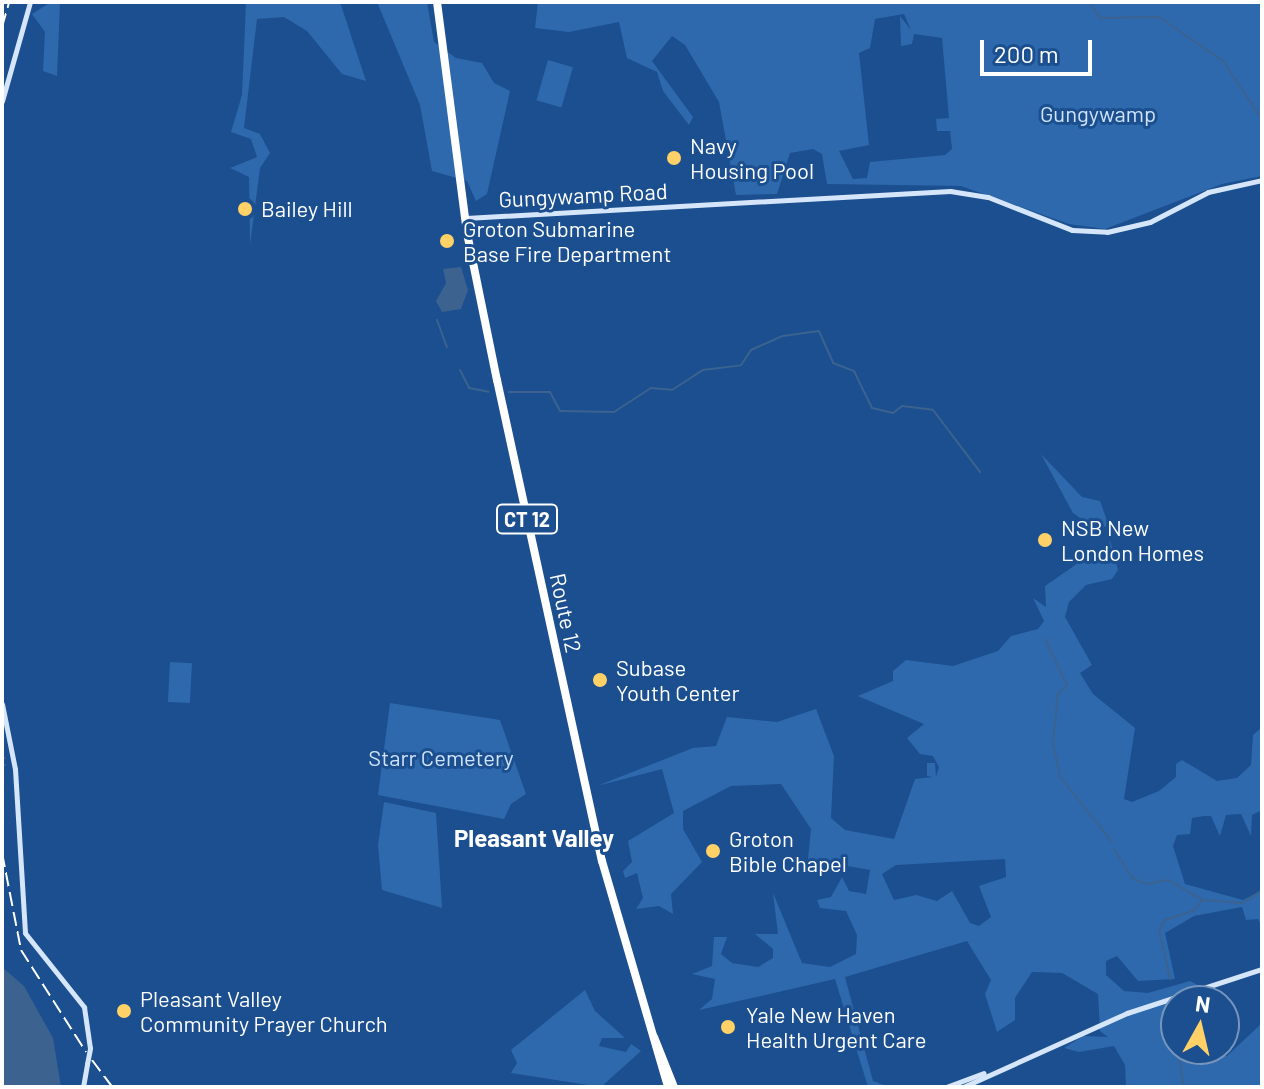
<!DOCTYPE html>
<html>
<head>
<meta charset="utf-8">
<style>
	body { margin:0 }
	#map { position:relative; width:1264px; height:1089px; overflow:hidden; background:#1b4f8f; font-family:Barlow,sans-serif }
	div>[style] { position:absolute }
	.green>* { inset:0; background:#2e69ad; transform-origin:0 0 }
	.water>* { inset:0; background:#3c6290 }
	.stream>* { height:2px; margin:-1px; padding:0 1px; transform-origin:1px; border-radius:1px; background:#3c6290 }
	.secondary>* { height:5px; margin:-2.5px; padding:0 2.5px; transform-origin:2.5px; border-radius:2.5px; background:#d6e6fa }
	.highway>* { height:8px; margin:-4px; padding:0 4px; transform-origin:4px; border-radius:4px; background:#fff }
	.rail>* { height:2px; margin-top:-1px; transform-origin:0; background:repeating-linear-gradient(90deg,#fff 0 14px,transparent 0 20px) }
	.secondary-bridge>* { height:5px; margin:-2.5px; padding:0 2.5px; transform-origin:2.5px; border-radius:2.5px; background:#d6e6fa }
	.dots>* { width:22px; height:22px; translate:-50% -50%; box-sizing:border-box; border:4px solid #1b4f8f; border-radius:50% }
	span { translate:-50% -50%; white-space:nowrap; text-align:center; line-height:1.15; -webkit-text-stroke:6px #1b4f8f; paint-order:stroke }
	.shield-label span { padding:2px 6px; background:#1b4f8f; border:2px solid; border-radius:6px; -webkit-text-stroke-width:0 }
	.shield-label { font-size:20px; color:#fff; font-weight:700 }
	.park-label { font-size:22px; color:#cfe3fa }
	.poi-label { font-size:22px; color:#fff }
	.left { translate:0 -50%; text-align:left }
	.street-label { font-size:22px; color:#fff }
	.neighbourhood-label { font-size:24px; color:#fff; font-weight:700 }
	.frame { position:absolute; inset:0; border:4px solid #fff; pointer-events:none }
	.north { position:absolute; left:1160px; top:985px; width:80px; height:80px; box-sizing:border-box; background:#1b4f8f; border:2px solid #7695bc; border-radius:50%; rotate:8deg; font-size:22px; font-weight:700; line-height:32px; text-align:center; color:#fff }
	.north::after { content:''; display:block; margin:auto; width:28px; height:36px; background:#ffd166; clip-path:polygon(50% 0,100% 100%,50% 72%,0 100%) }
	.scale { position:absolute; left:980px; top:40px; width:112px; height:36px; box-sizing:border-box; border:4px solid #fff; border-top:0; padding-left:10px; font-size:24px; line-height:28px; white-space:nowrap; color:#fff; -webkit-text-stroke:6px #1b4f8f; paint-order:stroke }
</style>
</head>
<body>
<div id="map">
	<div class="green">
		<i style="clip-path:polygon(51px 2px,60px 2px,57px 76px,43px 71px,45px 32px,32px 14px)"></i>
		<i style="clip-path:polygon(246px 2px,340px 2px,366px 81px,342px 74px,307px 31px,284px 17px,257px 19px,244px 128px,260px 134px,270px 153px,260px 168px,250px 245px,249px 177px,230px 168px,257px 157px,251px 139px,231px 132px,242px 95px)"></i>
		<i style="clip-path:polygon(377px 2px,427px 2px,434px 42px,456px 58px,482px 63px,494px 83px,510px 91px,487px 194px,476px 201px,467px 181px,432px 171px,420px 105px)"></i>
		<i style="clip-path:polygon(evenodd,538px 2px,1262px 2px,1262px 176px,1222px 184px,1105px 229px,1069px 224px,961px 186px,827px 184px,822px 154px,813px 149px,790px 153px,777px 194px,736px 195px,719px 102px,685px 45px,672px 36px,652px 61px,693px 117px,689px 125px,663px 91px,657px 72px,627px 58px,619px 22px,569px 32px,535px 28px,538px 2px,904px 14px,911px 30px,900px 16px,901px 46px,912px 44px,914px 34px,942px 38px,949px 118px,936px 119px,937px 131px,950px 131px,952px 149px,945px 155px,870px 162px,867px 178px,853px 179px,839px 151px,869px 145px,859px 53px,870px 48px,875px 19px,904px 14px)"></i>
		<i style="left:548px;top:60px;width:26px;height:42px;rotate:16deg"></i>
		<i style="clip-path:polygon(1041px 454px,1082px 497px,1100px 501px,1109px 526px,1094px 528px,1073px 513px)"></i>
		<i style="clip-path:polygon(evenodd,1110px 540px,1118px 570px,1112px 579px,1086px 585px,1069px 602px,1065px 617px,1092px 665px,1080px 673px,1093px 694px,1135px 728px,1124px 799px,1132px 802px,1159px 791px,1176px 777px,1176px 764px,1182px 760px,1217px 781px,1237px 778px,1251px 765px,1253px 735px,1262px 727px,1262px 810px,1252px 815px,1251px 836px,1241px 814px,1226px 815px,1220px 836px,1211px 816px,1204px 816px,1192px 818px,1190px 834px,1177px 835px,1173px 846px,1185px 884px,1243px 900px,1262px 890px,1262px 927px,1258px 919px,1246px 920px,1242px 907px,1194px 916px,1165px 933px,1175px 979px,1138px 981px,1117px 956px,1106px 961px,1106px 975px,1124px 991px,1148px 993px,1190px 981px,1207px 990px,1197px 1001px,1176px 1001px,1176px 1049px,1213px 1049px,1215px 1056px,1227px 1056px,1262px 1023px,1262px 1087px,1126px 1087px,1125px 1065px,1114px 1046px,1079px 1052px,1064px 1048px,1083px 1036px,1108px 1037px,1100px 1031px,1098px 994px,1062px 973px,1032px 972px,1015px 998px,1015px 1020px,997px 1032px,985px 994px,991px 980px,967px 941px,845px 977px,873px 1081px,889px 1087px,868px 1087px,835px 979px,699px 1010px,712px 999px,715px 979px,692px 974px,712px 966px,714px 937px,727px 937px,721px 954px,732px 963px,758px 967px,773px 958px,773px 949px,755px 934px,778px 934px,773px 893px,802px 963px,830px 967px,856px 954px,857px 935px,846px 911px,820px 908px,817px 900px,831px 897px,842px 877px,849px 891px,866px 894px,870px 870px,808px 859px,811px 829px,781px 784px,731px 786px,683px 811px,683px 829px,702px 862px,671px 894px,673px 914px,659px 906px,636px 909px,643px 898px,637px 873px,625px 878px,623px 871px,632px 862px,628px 841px,674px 813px,662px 769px,597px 786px,693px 748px,716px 746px,727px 717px,777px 722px,816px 709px,834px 756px,831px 818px,845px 830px,894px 839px,915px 779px,933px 777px,927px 776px,927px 763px,935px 763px,936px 777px,939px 767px,933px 756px,920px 754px,907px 738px,924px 724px,858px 696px,893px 681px,893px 671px,906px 660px,953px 666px,998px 651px,1011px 636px,1038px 629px,1044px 621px,1033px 598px,1046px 607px,1045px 586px,1081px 561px,1107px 556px,1110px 540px,1005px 859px,1006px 877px,979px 886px,991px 917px,979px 926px,970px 923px,952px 891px,937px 901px,916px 895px,894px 900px,882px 874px,896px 865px,1005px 859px)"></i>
		<i style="left:170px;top:662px;width:22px;height:40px;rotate:3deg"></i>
		<i style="clip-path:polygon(390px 703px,500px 720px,526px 794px,511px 804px,504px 819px,378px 795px)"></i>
		<i style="clip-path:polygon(384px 802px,436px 813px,442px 908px,382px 890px,378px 845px)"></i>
		<i style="clip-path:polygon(585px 990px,595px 1011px,625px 1038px,602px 1038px,599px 1046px,626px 1052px,631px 1044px,641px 1051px,601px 1087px,511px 1073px,517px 1063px,511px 1050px)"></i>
	</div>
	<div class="water">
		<i style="clip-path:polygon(461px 267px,468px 290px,461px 309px,442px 312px,436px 301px,446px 283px,443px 269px)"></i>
		<i style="clip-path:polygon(2px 967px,24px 986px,53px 1038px,61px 1087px,2px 1087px)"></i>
	</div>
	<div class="stream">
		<i style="left:1090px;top:2px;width:19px;rotate:58deg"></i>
		<i style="left:1100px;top:18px;width:59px;rotate:-1deg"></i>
		<i style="left:1159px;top:17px;width:78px;rotate:34.5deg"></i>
		<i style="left:1223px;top:61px;width:70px;rotate:56.1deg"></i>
		<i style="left:437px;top:320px;width:29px;rotate:70deg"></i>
		<i style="left:460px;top:370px;width:20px;rotate:63deg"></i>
		<i style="left:469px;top:388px;width:20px;rotate:11deg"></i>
		<i style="left:509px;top:392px;width:41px"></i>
		<i style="left:550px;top:392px;width:21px;rotate:62deg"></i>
		<i style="left:560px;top:411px;width:54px;rotate:1.1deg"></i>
		<i style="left:614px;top:412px;width:44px;rotate:-33deg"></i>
		<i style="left:651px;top:388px;width:21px;rotate:5deg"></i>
		<i style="left:672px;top:390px;width:37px;rotate:-33deg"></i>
		<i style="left:703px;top:370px;width:38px;rotate:-7deg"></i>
		<i style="left:741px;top:365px;width:18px;rotate:-56deg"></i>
		<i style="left:751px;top:350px;width:35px;rotate:-24deg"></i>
		<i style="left:783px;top:336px;width:36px;rotate:-8deg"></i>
		<i style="left:819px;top:331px;width:35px;rotate:66deg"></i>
		<i style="left:833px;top:363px;width:22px;rotate:21deg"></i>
		<i style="left:854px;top:371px;width:41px;rotate:64.1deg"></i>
		<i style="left:872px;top:408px;width:22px;rotate:13deg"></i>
		<i style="left:893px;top:413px;width:11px;rotate:-38deg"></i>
		<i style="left:902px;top:406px;width:31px;rotate:7deg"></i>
		<i style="left:933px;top:410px;width:78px;rotate:52.8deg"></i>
		<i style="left:1045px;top:639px;width:51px;rotate:64.4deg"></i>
		<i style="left:1067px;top:685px;width:13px;rotate:135deg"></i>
		<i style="left:1058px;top:694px;width:50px;rotate:95.7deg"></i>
		<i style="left:1053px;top:744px;width:35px;rotate:77deg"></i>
		<i style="left:1061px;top:778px;width:82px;rotate:51.4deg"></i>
		<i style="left:2px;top:759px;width:3px;rotate:-18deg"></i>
		<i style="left:2px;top:764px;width:3px;rotate:18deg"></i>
		<i style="left:1114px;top:849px;width:34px;rotate:58deg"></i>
		<i style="left:1132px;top:878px;width:16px;rotate:22deg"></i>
		<i style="left:1147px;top:884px;width:21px;rotate:-11deg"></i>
		<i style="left:1168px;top:880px;width:40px;rotate:29.7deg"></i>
		<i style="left:1203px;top:900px;width:40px;rotate:4.3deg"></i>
		<i style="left:1243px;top:903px;width:23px;rotate:-34deg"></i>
		<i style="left:1170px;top:979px;width:50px;rotate:-102.7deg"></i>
		<i style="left:1159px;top:930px;width:12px;rotate:-59deg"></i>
		<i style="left:1165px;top:920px;width:29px;rotate:-18deg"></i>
		<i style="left:1193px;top:911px;width:13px;rotate:-48deg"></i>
		<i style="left:1176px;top:1039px;width:49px;rotate:80.5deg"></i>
	</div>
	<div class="secondary">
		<i style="left:2px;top:101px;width:103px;rotate:-74.2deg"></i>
		<i style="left:466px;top:218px;width:485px;rotate:-3.2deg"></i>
		<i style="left:950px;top:191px;width:38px;rotate:9deg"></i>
		<i style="left:988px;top:197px;width:90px;rotate:21.4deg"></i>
		<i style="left:1072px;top:230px;width:35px;rotate:3deg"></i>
		<i style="left:1107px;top:232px;width:44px;rotate:-13.1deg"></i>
		<i style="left:1150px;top:222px;width:65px;rotate:-27.3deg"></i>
		<i style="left:1208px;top:192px;width:55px;rotate:-12.5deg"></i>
		<i style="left:2px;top:704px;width:66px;rotate:78.7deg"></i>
		<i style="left:15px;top:769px;width:164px;rotate:86.5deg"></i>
		<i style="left:25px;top:933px;width:95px;rotate:51.4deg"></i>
		<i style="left:84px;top:1007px;width:41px;rotate:81.7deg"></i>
		<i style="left:83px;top:1087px;width:23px;rotate:-80deg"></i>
		<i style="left:946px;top:1087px;width:40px;rotate:-20.2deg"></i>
		<i style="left:963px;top:1087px;width:180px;rotate:-24.3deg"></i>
		<i style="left:1127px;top:1013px;width:142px;rotate:-18.1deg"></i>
	</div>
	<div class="highway">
		<i style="left:437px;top:2px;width:233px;rotate:82.6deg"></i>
		<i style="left:467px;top:233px;width:150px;rotate:78.5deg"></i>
		<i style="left:497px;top:380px;width:492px;rotate:77.7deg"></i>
		<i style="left:602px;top:861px;width:235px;rotate:73.7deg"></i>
		<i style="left:654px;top:1037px;width:54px;rotate:68.2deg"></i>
	</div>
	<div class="rail">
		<i style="left:2px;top:27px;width:26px;rotate:-74deg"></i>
		<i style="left:2px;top:853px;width:99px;rotate:78.9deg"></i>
		<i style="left:21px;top:950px;width:121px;rotate:57.5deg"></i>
		<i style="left:92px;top:1060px;width:34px;rotate:53deg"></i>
	</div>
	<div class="secondary-bridge">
		<i style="left:87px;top:1064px;width:16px;rotate:-79deg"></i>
	</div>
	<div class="dots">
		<i style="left:674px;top:158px;background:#ffd166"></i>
		<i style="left:245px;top:209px;background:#ffd166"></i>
		<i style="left:447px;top:241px;background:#ffd166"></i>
		<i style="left:1045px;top:540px;background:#ffd166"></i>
		<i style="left:600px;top:680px;background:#ffd166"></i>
		<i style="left:713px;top:851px;background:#ffd166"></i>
		<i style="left:124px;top:1011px;background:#ffd166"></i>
		<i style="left:728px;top:1027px;background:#ffd166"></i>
	</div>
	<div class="shield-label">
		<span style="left:527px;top:519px">CT 12</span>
	</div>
	<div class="park-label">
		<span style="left:1098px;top:114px">Gungywamp</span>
		<span style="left:441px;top:758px">Starr Cemetery</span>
	</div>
	<div class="poi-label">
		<span class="left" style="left:690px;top:158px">Navy<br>Housing Pool</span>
		<span class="left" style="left:261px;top:209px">Bailey Hill</span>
		<span class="left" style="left:463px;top:241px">Groton Submarine<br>Base Fire Department</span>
		<span class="left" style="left:1061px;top:540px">NSB New<br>London Homes</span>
		<span class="left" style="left:616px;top:680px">Subase<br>Youth Center</span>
		<span class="left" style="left:729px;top:851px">Groton<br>Bible Chapel</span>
		<span class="left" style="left:140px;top:1011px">Pleasant Valley<br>Community Prayer Church</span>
		<span class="left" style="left:746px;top:1027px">Yale New Haven<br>Health Urgent Care</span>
	</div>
	<div class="street-label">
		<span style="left:583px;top:195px;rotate:-3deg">Gungywamp Road</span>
		<span style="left:566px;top:613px;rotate:78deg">Route 12</span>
	</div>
	<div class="neighbourhood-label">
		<span style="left:534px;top:838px">Pleasant Valley</span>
	</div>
	<div class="frame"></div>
	<div class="north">N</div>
	<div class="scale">200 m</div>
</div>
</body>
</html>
